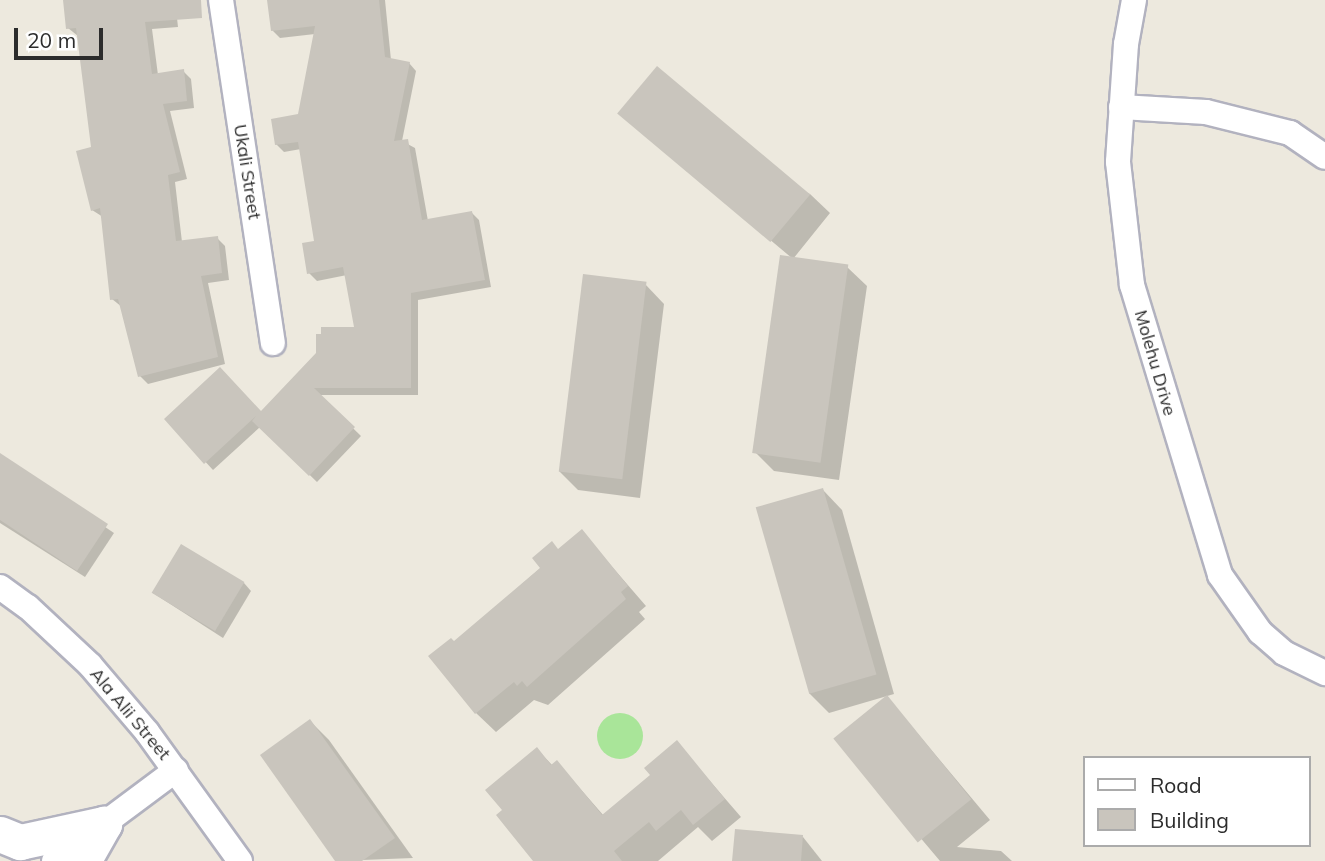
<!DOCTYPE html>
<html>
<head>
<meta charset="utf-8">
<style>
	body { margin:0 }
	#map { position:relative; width:1325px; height:861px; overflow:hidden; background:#ede9de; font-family:Mulish,sans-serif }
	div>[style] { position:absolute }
	.green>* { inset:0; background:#a9e599 }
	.round { border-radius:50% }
	.shadow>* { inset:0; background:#0003 }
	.building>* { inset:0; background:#c9c5bd; transform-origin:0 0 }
	.roads { filter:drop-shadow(2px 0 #b2b2bf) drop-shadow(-2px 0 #b2b2bf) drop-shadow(0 2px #b2b2bf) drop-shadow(0 -2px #b2b2bf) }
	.minor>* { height:24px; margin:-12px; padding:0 12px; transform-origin:12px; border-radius:12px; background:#fff }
	.secondary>* { height:35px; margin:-17.5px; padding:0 17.5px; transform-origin:17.5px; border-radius:17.5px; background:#fff }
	span { translate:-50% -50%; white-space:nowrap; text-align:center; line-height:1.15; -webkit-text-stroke:6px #fff; paint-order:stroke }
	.street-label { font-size:18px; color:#2c2c2c }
	.legend { position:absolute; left:1083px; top:756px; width:228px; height:91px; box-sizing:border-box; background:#fff; border:2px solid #ababab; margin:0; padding:9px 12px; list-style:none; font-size:21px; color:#2c2c2c }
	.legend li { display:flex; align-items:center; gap:14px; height:35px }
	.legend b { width:35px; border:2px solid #ababab }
	.scale { position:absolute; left:14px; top:28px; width:89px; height:32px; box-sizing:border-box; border:4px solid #2c2c2c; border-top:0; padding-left:9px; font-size:21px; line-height:24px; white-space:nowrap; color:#2c2c2c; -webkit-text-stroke:5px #fff; paint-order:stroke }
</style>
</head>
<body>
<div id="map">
	<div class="green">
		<i class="round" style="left:597px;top:713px;width:46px;height:46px"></i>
	</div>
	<div class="shadow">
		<i style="clip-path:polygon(65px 0,175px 0,178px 27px,152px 29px,158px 75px,183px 71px,191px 79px,194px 108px,170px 111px,187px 179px,175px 182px,182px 242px,217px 238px,225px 246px,229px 280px,208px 283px,225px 364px,148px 384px,140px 376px,122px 307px,112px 299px,103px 217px,92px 210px,92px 148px,78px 36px,68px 28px)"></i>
		<i style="clip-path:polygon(269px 0,385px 0,391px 60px,409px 63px,416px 71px,402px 141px,415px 148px,428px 221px,472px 213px,479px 220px,491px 287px,418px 300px,418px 395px,319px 395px,361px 436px,317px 482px,260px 427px,213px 470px,166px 419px,261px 414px,356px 329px,347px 275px,317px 281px,309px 273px,316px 242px,301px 149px,284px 152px,276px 144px,300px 116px,315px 34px,280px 38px,272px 30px)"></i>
		<i style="clip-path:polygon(620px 114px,810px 194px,830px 213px,793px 259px,847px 267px,867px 286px,839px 480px,774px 471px,755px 452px,793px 259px)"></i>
		<i style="clip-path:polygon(645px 284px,664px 304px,640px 498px,578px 490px,559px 471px)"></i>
		<i style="clip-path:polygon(0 456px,114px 533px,85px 577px,0 523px)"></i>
		<i style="clip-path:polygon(823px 490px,842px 510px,894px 694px,829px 713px,809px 693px)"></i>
		<i style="clip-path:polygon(582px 532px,646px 606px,639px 612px,645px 619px,548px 705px,534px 700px,496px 732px,476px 713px,454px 643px)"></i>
		<i style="clip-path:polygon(244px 583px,251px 591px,223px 638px,153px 593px)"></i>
		<i style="clip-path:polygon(887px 697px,990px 820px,957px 847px,1001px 851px,1012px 861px,940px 861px,837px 739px)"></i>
		<i style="clip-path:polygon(310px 721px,329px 740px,413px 858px,337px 861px)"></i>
		<i style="clip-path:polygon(677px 743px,741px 817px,712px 841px,698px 827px,658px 861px,537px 861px,505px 810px,537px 749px,553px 766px,557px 762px,604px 816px,653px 776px)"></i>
		<i style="clip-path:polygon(803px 837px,822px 861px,734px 861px)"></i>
	</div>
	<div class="building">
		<i style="clip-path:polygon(63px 0,201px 0,202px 18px,145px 22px,152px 74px,184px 69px,187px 101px,163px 104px,180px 172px,168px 175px,176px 241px,218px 236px,222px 273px,201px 276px,218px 357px,138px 377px,118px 299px,110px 300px,100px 208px,91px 211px,76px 151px,91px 147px,76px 28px,66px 29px)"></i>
		<i style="clip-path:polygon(267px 0,379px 0,385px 57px,410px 62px,394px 141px,408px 139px,422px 220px,472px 211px,485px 280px,411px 293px,411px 388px,314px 388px,355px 427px,309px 476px,252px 421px,256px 416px,204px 464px,164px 419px,220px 367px,261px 411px,316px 353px,316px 334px,321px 334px,321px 327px,354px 327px,343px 267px,307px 274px,302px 243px,314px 241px,298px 142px,275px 145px,271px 119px,298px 114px,315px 26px,271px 31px)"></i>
		<i style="left:657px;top:66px;width:200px;height:62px;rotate:40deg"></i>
		<i style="left:780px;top:255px;width:69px;height:200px;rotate:8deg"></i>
		<i style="left:583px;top:274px;width:64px;height:199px;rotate:7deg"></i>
		<i style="clip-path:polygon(0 453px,108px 524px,77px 571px,0 520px)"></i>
		<i style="left:823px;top:488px;width:194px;height:70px;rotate:74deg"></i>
		<i style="clip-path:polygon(582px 529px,628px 586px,621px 592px,626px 599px,527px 687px,522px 681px,517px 686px,514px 682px,475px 714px,428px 656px,451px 638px,454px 641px,540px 568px,532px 558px,552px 541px,558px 549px)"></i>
		<i style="left:181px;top:544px;width:74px;height:57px;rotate:31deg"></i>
		<i style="left:887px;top:695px;width:134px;height:69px;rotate:51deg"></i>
		<i style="clip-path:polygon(310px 719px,395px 838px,362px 861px,335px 861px,260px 755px)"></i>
		<i style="clip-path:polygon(677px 740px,725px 799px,693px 825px,681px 810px,656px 831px,649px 822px,614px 851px,622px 861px,533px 861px,496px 815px,502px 810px,485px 790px,537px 747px,551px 765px,557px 760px,602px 815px,650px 775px,644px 768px)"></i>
		<i style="clip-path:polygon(735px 829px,803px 835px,801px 861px,732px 861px)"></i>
	</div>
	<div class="roads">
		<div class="minor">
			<i style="left:221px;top:0;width:347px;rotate:81.4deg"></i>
			<i style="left:1134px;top:0;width:45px;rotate:100.3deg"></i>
			<i style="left:1126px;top:44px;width:118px;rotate:93.9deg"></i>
			<i style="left:1118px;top:162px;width:124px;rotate:83.5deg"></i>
			<i style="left:1132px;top:285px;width:303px;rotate:73.1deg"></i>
			<i style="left:1220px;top:575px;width:70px;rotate:54.9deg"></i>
			<i style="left:1260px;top:632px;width:32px;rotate:41deg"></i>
			<i style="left:1284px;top:653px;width:46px;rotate:26deg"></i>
			<i style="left:1121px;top:107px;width:85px;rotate:3.4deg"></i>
			<i style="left:1206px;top:112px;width:87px;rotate:14deg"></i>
			<i style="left:1290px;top:133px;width:42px;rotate:34.4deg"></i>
			<i style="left:0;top:587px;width:34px;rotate:36deg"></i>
			<i style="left:28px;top:607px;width:85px;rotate:43.1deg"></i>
			<i style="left:90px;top:665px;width:88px;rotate:49.6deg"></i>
			<i style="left:147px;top:732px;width:159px;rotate:54.2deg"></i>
			<i style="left:54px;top:861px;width:152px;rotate:-36.7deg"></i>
		</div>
		<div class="secondary">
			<i style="left:0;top:834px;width:22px;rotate:22deg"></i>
			<i style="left:20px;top:842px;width:86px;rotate:-12.1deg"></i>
			<i style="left:83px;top:861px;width:43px;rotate:-60.4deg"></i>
		</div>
	</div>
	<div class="street-label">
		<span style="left:247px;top:172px;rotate:81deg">Ukali Street</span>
		<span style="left:1155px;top:363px;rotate:74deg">Molehu Drive</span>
		<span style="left:130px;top:714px;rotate:50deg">Ala Alii Street</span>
	</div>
	<ul class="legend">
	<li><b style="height:9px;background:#fff"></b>Road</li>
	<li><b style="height:19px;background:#c9c5bd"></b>Building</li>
	</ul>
	<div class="scale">20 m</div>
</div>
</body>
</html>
